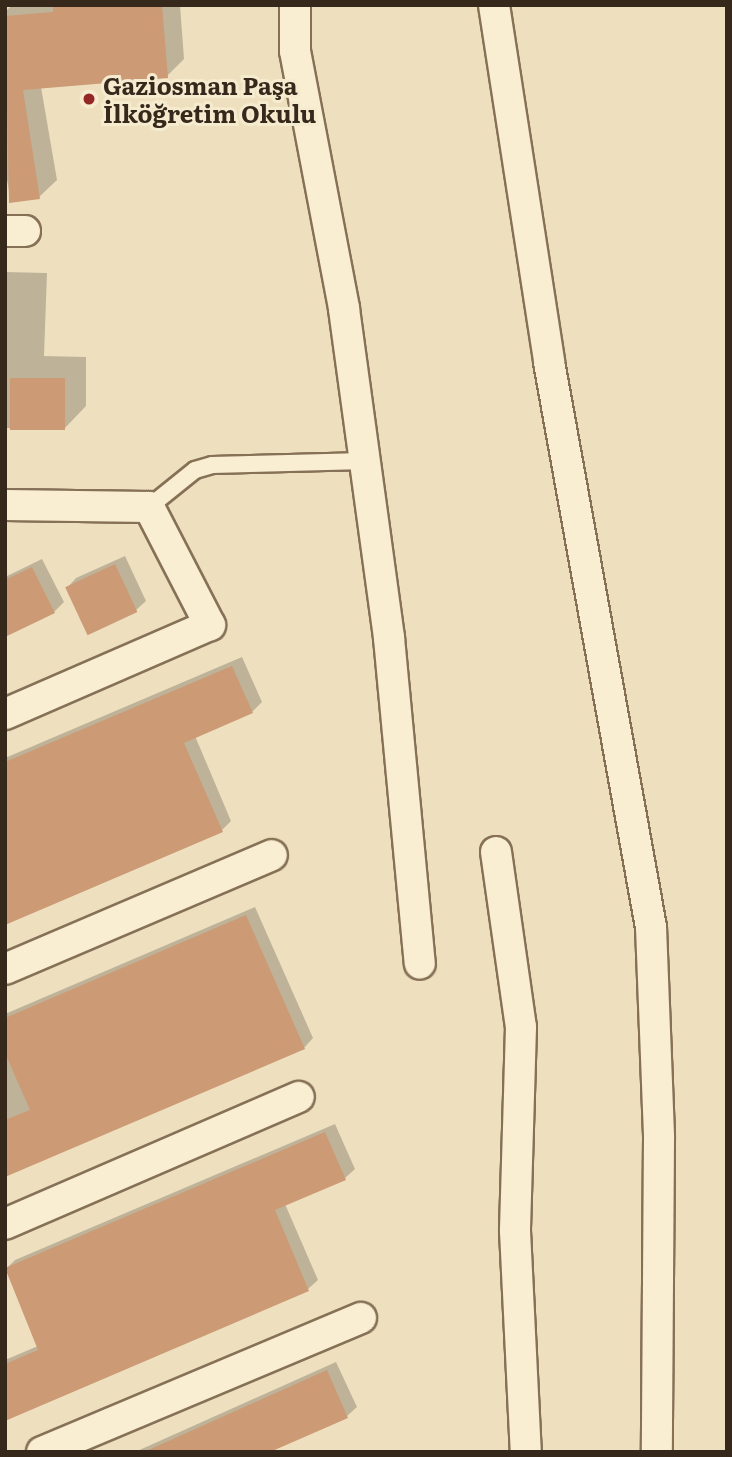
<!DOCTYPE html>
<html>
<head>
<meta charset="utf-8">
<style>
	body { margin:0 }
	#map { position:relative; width:732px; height:1457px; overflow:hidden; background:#eee0bf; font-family:Literata,serif }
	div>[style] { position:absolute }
	.shadow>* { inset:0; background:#0003 }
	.building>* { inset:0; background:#cc9a74; transform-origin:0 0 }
	.roads { filter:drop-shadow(2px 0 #867157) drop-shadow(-2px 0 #867157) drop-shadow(0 2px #867157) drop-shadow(0 -2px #867157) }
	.lane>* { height:16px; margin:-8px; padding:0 8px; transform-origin:8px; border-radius:8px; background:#f9eed2 }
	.street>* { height:30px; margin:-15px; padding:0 15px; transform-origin:15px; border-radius:15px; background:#f9eed2 }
	.dots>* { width:19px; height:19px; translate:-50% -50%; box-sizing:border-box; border:4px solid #f5ebce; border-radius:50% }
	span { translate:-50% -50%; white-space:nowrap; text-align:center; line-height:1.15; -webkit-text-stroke:6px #f5ebce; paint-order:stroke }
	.poi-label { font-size:24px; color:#36291c; font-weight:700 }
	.left { translate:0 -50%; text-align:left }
	.frame { position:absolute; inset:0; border:7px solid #36291c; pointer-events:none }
</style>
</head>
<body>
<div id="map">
	<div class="shadow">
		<i style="clip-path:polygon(12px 5px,180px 5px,184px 59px,167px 76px,41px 87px,57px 180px,39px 197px,11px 201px,5px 169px,5px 12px)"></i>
		<i style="clip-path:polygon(5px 272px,47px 273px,44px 356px,86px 357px,86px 406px,64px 429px,5px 428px)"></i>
		<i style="clip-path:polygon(125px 556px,146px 601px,136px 610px,67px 588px,76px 578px)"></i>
		<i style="clip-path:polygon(42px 559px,64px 602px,54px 612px,5px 627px,5px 577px)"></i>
		<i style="clip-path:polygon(242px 657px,262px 702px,252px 712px,195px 736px,231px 821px,222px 830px,5px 923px,5px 758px)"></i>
		<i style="clip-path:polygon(255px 907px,313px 1038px,304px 1048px,5px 1175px,5px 1014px)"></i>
		<i style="clip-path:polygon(335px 1124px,355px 1169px,345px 1178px,285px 1204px,318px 1280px,308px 1289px,5px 1419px,5px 1360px,38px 1346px,6px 1269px,15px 1260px)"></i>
		<i style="clip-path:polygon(336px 1362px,357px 1407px,347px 1416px,267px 1452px,135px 1452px)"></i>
	</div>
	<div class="building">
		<i style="clip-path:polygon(53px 5px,162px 5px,168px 78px,23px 90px,40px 199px,9px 203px,5px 16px,53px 12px)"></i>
		<i style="left:10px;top:378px;width:55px;height:52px"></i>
		<i style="left:115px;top:564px;width:53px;height:55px;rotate:65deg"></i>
		<i style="clip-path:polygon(32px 567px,55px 613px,5px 637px,5px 580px)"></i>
		<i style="clip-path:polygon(232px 666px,253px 713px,184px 743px,223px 832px,5px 925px,5px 762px)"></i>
		<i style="clip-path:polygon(246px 915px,305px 1049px,5px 1177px,5px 1120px,30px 1110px,5px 1053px,5px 1018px)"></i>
		<i style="clip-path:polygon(325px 1132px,346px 1180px,275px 1210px,309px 1291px,5px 1421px,5px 1364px,38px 1350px,5px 1268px)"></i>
		<i style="clip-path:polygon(327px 1370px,348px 1418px,270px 1452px,144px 1452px)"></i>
	</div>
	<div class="roads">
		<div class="lane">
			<i style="left:149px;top:507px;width:59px;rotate:-38.8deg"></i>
			<i style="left:195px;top:470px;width:18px;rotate:-16deg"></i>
			<i style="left:212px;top:465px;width:153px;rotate:-1.5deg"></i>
		</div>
		<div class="street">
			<i style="left:295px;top:5px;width:46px;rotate:90deg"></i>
			<i style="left:295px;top:51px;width:263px;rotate:79.2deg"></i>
			<i style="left:344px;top:309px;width:332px;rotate:82.2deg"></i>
			<i style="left:389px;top:638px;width:327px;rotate:84.6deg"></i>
			<i style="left:494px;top:5px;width:361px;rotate:81.2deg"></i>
			<i style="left:549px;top:362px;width:574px;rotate:79.77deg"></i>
			<i style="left:651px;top:927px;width:211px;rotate:87.8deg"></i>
			<i style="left:659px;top:1138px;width:314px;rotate:90.4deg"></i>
			<i style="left:5px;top:231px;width:20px"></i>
			<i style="left:5px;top:505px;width:144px;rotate:0.8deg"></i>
			<i style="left:149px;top:507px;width:133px;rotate:62.7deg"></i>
			<i style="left:210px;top:625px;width:223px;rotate:156.5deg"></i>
			<i style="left:496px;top:852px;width:177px;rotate:81.9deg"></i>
			<i style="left:521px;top:1027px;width:204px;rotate:91.7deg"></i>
			<i style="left:515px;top:1231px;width:221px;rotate:87.2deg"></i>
			<i style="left:5px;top:969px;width:290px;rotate:-23.1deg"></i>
			<i style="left:5px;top:1224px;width:320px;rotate:-23.4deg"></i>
			<i style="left:42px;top:1452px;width:346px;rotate:-22.8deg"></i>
		</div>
	</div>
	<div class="dots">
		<i style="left:89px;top:99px;background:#962727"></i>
	</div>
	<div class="poi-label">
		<span class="left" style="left:103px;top:99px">Gaziosman Paşa<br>İlköğretim Okulu</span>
	</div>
	<div class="frame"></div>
</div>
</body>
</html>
